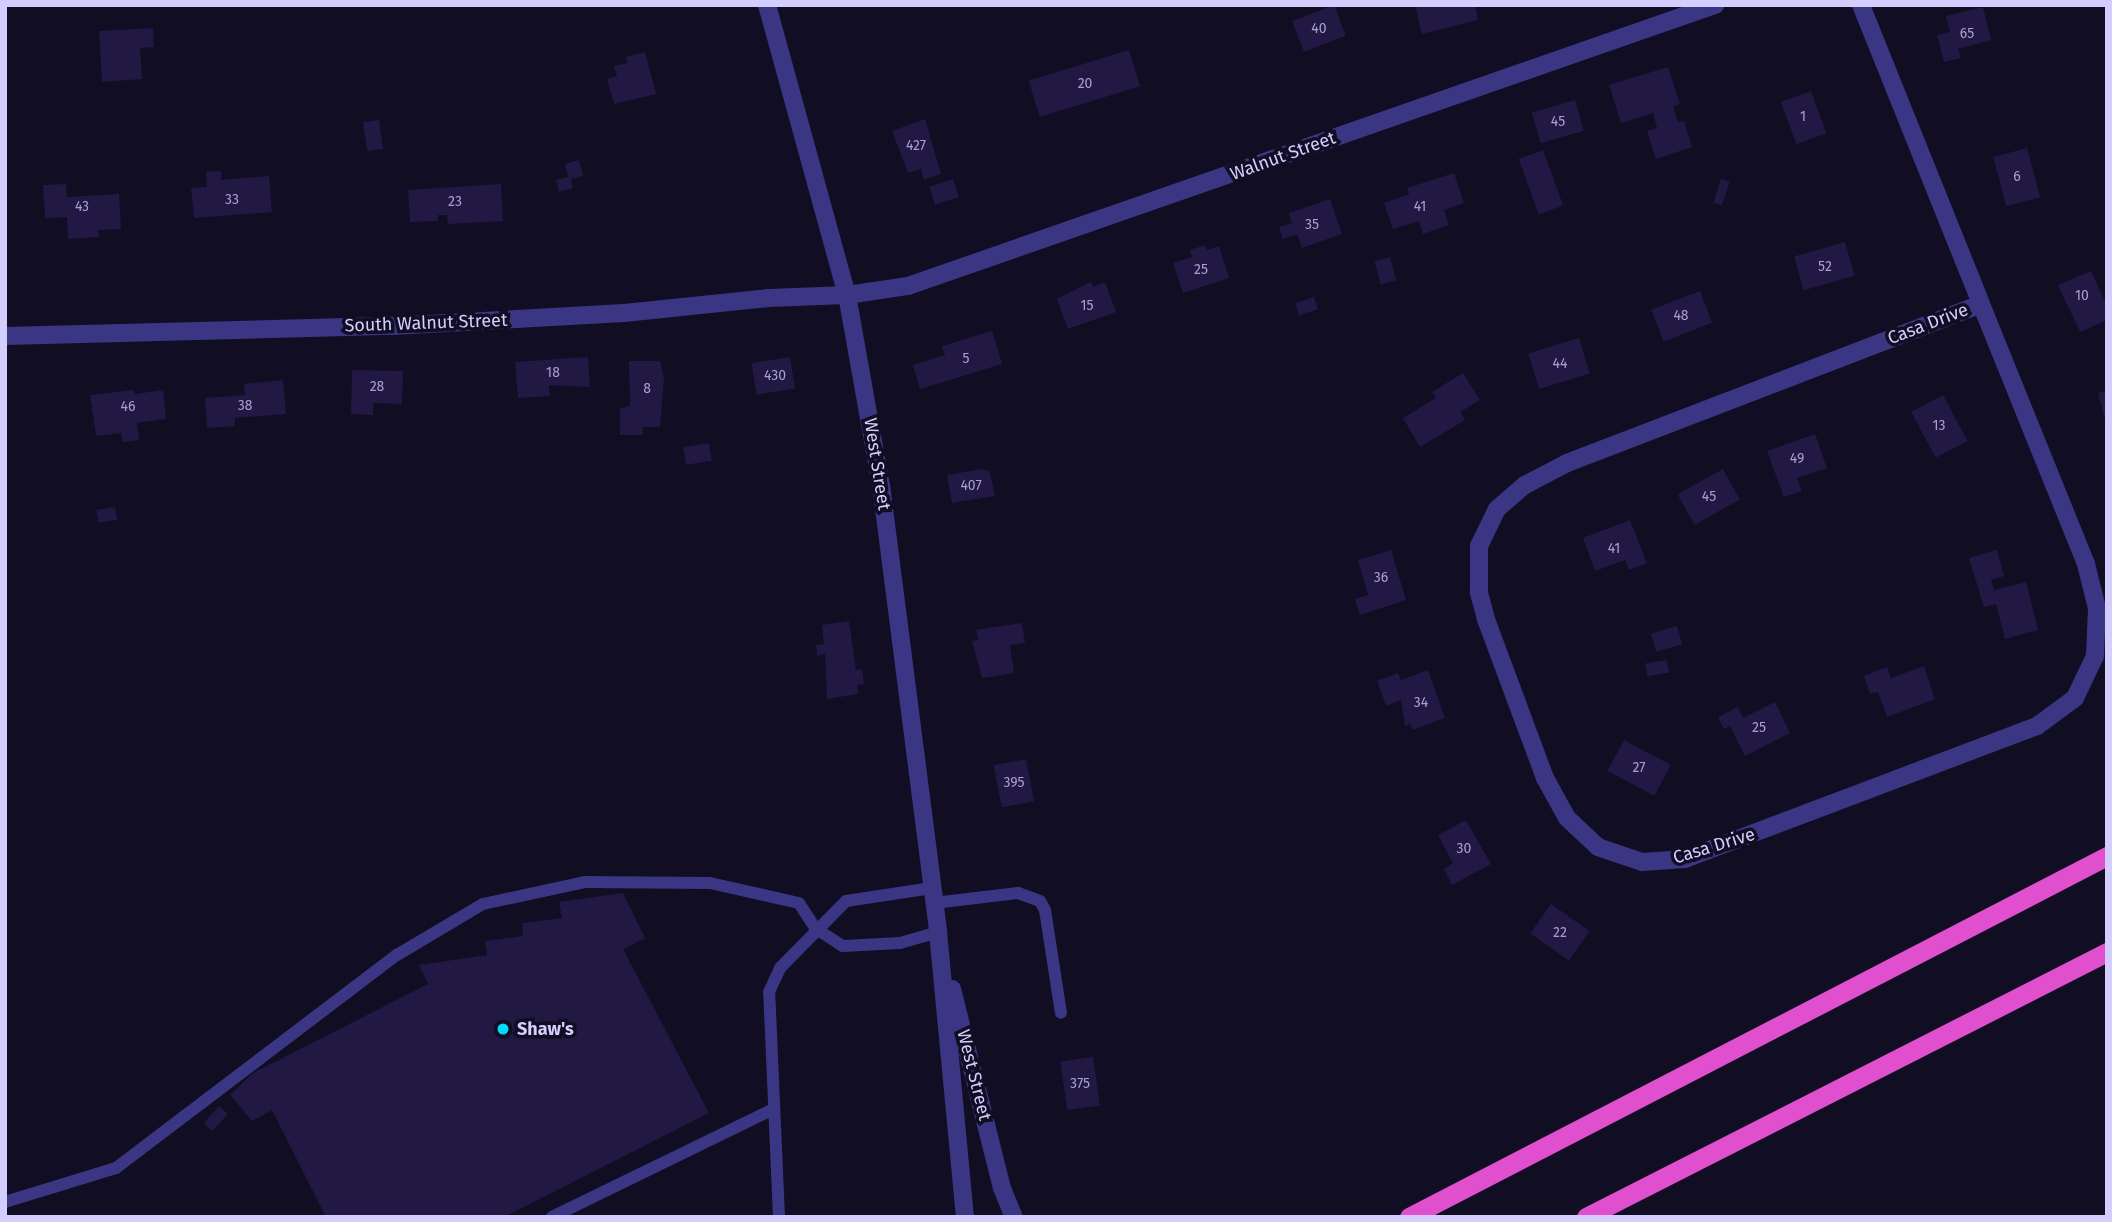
<!DOCTYPE html>
<html>
<head>
<meta charset="utf-8">
<style>
	body { margin:0 }
	#map { position:relative; width:2112px; height:1222px; overflow:hidden; background:#110d22; font-family:"Fira Sans",sans-serif }
	div>[style] { position:absolute }
	.building>* { inset:0; background:#221844; transform-origin:0 0 }
	.service>* { height:12px; margin:-6px; padding:0 6px; transform-origin:6px; border-radius:6px; background:#3a3683 }
	.minor>* { height:18px; margin:-9px; padding:0 9px; transform-origin:9px; border-radius:9px; background:#3a3683 }
	.tertiary>* { height:18px; margin:-9px; padding:0 9px; transform-origin:9px; border-radius:9px; background:#3a3683 }
	.trunk>* { height:19px; margin:-9.5px; padding:0 9.5px; transform-origin:9.5px; border-radius:9.5px; background:#e04fce }
	.dots>* { width:19px; height:19px; translate:-50% -50%; box-sizing:border-box; border:4px solid #110d22; border-radius:50% }
	span { translate:-50% -50%; white-space:nowrap; text-align:center; line-height:1.15; -webkit-text-stroke:7px #110d22; paint-order:stroke }
	.number-label { font-size:14px; color:#a8a0d0 }
	.number-label span { -webkit-text-stroke-width:0 }
	.street-label { font-size:18px; color:#d4ceff }
	.poi-label { font-size:18px; color:#d4ceff; font-weight:700 }
	.left { translate:0 -50%; text-align:left }
	.frame { position:absolute; inset:0; border:7px solid #d4ceff; pointer-events:none }
</style>
</head>
<body>
<div id="map">
	<div class="building">
		<i style="left:1334px;top:5px;width:33px;height:45px;rotate:69deg"></i>
		<i style="clip-path:polygon(1415px 5px,1475px 5px,1478px 20px,1422px 34px)"></i>
		<i style="clip-path:polygon(1983px 7px,1991px 40px,1958px 49px,1961px 58px,1944px 62px,1937px 35px,1950px 32px,1946px 16px)"></i>
		<i style="clip-path:polygon(153px 28px,154px 47px,140px 48px,142px 79px,102px 82px,99px 31px)"></i>
		<i style="left:1129px;top:50px;width:38px;height:105px;rotate:73deg"></i>
		<i style="clip-path:polygon(645px 52px,656px 94px,614px 104px,607px 79px,617px 76px,614px 66px,627px 63px,626px 57px)"></i>
		<i style="clip-path:polygon(1668px 67px,1680px 104px,1673px 106px,1678px 122px,1684px 121px,1692px 147px,1656px 159px,1647px 131px,1657px 128px,1653px 113px,1621px 123px,1609px 85px)"></i>
		<i style="left:1811px;top:91px;width:45px;height:32px;rotate:70deg"></i>
		<i style="left:1575px;top:100px;width:32px;height:45px;rotate:74deg"></i>
		<i style="clip-path:polygon(925px 119px,941px 174px,924px 180px,921px 169px,908px 173px,892px 131px)"></i>
		<i style="left:379px;top:120px;width:29px;height:16px;rotate:82deg"></i>
		<i style="left:2027px;top:148px;width:51px;height:35px;rotate:75deg"></i>
		<i style="left:1543px;top:150px;width:59px;height:26px;rotate:70deg"></i>
		<i style="clip-path:polygon(579px 160px,583px 176px,571px 179px,573px 188px,559px 192px,556px 180px,568px 177px,565px 164px)"></i>
		<i style="clip-path:polygon(221px 171px,221px 180px,269px 176px,272px 212px,194px 218px,191px 188px,207px 187px,206px 172px)"></i>
		<i style="clip-path:polygon(1454px 173px,1464px 203px,1444px 210px,1449px 225px,1423px 234px,1419px 221px,1393px 229px,1384px 203px,1409px 194px,1407px 188px)"></i>
		<i style="left:953px;top:179px;width:19px;height:25px;rotate:72deg"></i>
		<i style="left:1721px;top:179px;width:9px;height:25px;rotate:18deg"></i>
		<i style="clip-path:polygon(66px 184px,67px 197px,119px 194px,121px 229px,98px 230px,99px 237px,68px 239px,67px 217px,45px 218px,43px 185px)"></i>
		<i style="clip-path:polygon(501px 184px,503px 221px,448px 224px,447px 215px,438px 215px,438px 221px,410px 222px,408px 190px)"></i>
		<i style="clip-path:polygon(1330px 199px,1342px 234px,1302px 248px,1297px 234px,1283px 239px,1279px 227px,1292px 223px,1289px 213px)"></i>
		<i style="left:1845px;top:242px;width:35px;height:53px;rotate:74deg"></i>
		<i style="clip-path:polygon(1205px 245px,1207px 250px,1219px 246px,1229px 278px,1183px 293px,1173px 263px,1192px 257px,1190px 250px)"></i>
		<i style="left:1390px;top:257px;width:24px;height:16px;rotate:75deg"></i>
		<i style="clip-path:polygon(2091px 271px,2107px 306px,2107px 320px,2080px 332px,2058px 285px)"></i>
		<i style="clip-path:polygon(1091px 282px,1093px 287px,1105px 282px,1116px 312px,1068px 329px,1057px 299px)"></i>
		<i style="left:1700px;top:291px;width:34px;height:52px;rotate:69deg"></i>
		<i style="left:1314px;top:297px;width:13px;height:20px;rotate:72deg"></i>
		<i style="clip-path:polygon(992px 331px,1002px 364px,920px 389px,913px 365px,945px 355px,942px 346px)"></i>
		<i style="left:1579px;top:338px;width:37px;height:53px;rotate:73deg"></i>
		<i style="clip-path:polygon(588px 357px,590px 387px,549px 385px,550px 396px,518px 398px,515px 362px)"></i>
		<i style="left:790px;top:357px;width:32px;height:39px;rotate:81deg"></i>
		<i style="clip-path:polygon(629px 361px,660px 361px,664px 377px,660px 427px,643px 427px,643px 435px,620px 435px,620px 409px,630px 405px)"></i>
		<i style="clip-path:polygon(352px 370px,403px 371px,402px 404px,373px 403px,373px 415px,351px 414px)"></i>
		<i style="clip-path:polygon(1463px 373px,1480px 400px,1460px 412px,1465px 420px,1420px 447px,1403px 418px,1436px 398px,1432px 392px)"></i>
		<i style="clip-path:polygon(283px 380px,286px 414px,235px 418px,235px 426px,207px 428px,205px 398px,245px 395px,244px 384px)"></i>
		<i style="clip-path:polygon(134px 390px,135px 394px,163px 390px,166px 419px,137px 423px,139px 440px,122px 442px,121px 433px,96px 436px,90px 395px)"></i>
		<i style="clip-path:polygon(2107px 390px,2107px 421px,2106px 422px,2098px 393px)"></i>
		<i style="left:1943px;top:395px;width:52px;height:36px;rotate:62deg"></i>
		<i style="clip-path:polygon(1815px 434px,1827px 468px,1797px 478px,1802px 491px,1784px 497px,1767px 451px)"></i>
		<i style="left:709px;top:443px;width:18px;height:26px;rotate:81deg"></i>
		<i style="clip-path:polygon(982px 469px,990px 472px,995px 496px,952px 503px,947px 475px)"></i>
		<i style="left:1723px;top:469px;width:35px;height:52px;rotate:61deg"></i>
		<i style="left:115px;top:507px;width:13px;height:19px;rotate:81deg"></i>
		<i style="clip-path:polygon(1630px 520px,1647px 563px,1629px 570px,1625px 560px,1595px 571px,1583px 538px)"></i>
		<i style="clip-path:polygon(1391px 550px,1406px 600px,1360px 615px,1355px 599px,1368px 595px,1358px 560px)"></i>
		<i style="clip-path:polygon(1997px 550px,2004px 576px,1991px 580px,1994px 590px,2026px 582px,2038px 630px,2005px 639px,1996px 604px,1984px 607px,1969px 558px)"></i>
		<i style="clip-path:polygon(849px 621px,856px 670px,862px 669px,864px 684px,857px 685px,858px 694px,827px 699px,825px 654px,817px 656px,816px 645px,824px 644px,822px 625px)"></i>
		<i style="clip-path:polygon(1022px 623px,1025px 643px,1010px 645px,1014px 673px,982px 678px,972px 641px,978px 640px,976px 630px)"></i>
		<i style="left:1677px;top:626px;width:19px;height:27px;rotate:74deg"></i>
		<i style="left:1667px;top:660px;width:13px;height:22px;rotate:81deg"></i>
		<i style="clip-path:polygon(1924px 666px,1935px 699px,1887px 717px,1878px 692px,1870px 694px,1864px 676px,1887px 667px,1891px 678px)"></i>
		<i style="clip-path:polygon(1428px 670px,1445px 718px,1413px 730px,1410px 724px,1405px 726px,1401px 700px,1386px 706px,1377px 681px,1398px 673px,1401px 680px)"></i>
		<i style="clip-path:polygon(1775px 702px,1790px 733px,1745px 756px,1730px 726px,1724px 729px,1718px 717px,1738px 707px,1743px 718px)"></i>
		<i style="left:1624px;top:740px;width:53px;height:35px;rotate:28deg"></i>
		<i style="left:1026px;top:759px;width:43px;height:33px;rotate:79deg"></i>
		<i style="clip-path:polygon(1466px 820px,1491px 864px,1452px 885px,1444px 869px,1453px 863px,1438px 835px)"></i>
		<i style="clip-path:polygon(623px 893px,645px 938px,623px 949px,709px 1113px,504px 1217px,326px 1217px,272px 1110px,252px 1121px,230px 1095px,253px 1073px,428px 984px,419px 965px,487px 955px,485px 941px,523px 936px,522px 923px,562px 918px,559px 902px)"></i>
		<i style="left:1551px;top:904px;width:47px;height:36px;rotate:35deg"></i>
		<i style="left:1093px;top:1057px;width:49px;height:33px;rotate:82deg"></i>
		<i style="left:219px;top:1106px;width:12px;height:23px;rotate:42deg"></i>
	</div>
	<div class="service">
		<i style="left:934px;top:903px;width:85px;rotate:-6.8deg"></i>
		<i style="left:1018px;top:893px;width:23px;rotate:20deg"></i>
		<i style="left:1040px;top:901px;width:10px;rotate:61deg"></i>
		<i style="left:1045px;top:910px;width:104px;rotate:81.2deg"></i>
		<i style="left:5px;top:1202px;width:116px;rotate:-17deg"></i>
		<i style="left:116px;top:1168px;width:353px;rotate:-37.2deg"></i>
		<i style="left:397px;top:955px;width:100px;rotate:-30.7deg"></i>
		<i style="left:483px;top:904px;width:104px;rotate:-12.2deg"></i>
		<i style="left:585px;top:882px;width:125px;rotate:0.5deg"></i>
		<i style="left:710px;top:883px;width:91px;rotate:12.7deg"></i>
		<i style="left:799px;top:903px;width:30px;rotate:57deg"></i>
		<i style="left:815px;top:928px;width:33px;rotate:33deg"></i>
		<i style="left:843px;top:946px;width:57px;rotate:-3deg"></i>
		<i style="left:900px;top:943px;width:40px;rotate:-16deg"></i>
		<i style="left:552px;top:1217px;width:246px;rotate:-26deg"></i>
		<i style="left:779px;top:1217px;width:225px;rotate:-92.5deg"></i>
		<i style="left:769px;top:992px;width:26px;rotate:-65deg"></i>
		<i style="left:780px;top:968px;width:94px;rotate:-45.4deg"></i>
		<i style="left:846px;top:901px;width:87px;rotate:-8.6deg"></i>
	</div>
	<div class="minor">
		<i style="left:1861px;top:5px;width:322px;rotate:68.1deg"></i>
		<i style="left:1981px;top:304px;width:280px;rotate:68deg"></i>
		<i style="left:2086px;top:564px;width:45px;rotate:76deg"></i>
		<i style="left:2097px;top:608px;width:48px;rotate:92.4deg"></i>
		<i style="left:2095px;top:656px;width:47px;rotate:115.5deg"></i>
		<i style="left:2075px;top:698px;width:47px;rotate:143.6deg"></i>
		<i style="left:2037px;top:726px;width:376px;rotate:159.3deg"></i>
		<i style="left:1685px;top:859px;width:43px;rotate:176deg"></i>
		<i style="left:1642px;top:862px;width:46px;rotate:-161.2deg"></i>
		<i style="left:1598px;top:847px;width:42px;rotate:-136.9deg"></i>
		<i style="left:1567px;top:818px;width:46px;rotate:-118.8deg"></i>
		<i style="left:1545px;top:778px;width:170px;rotate:-110.4deg"></i>
		<i style="left:1486px;top:619px;width:28px;rotate:-105deg"></i>
		<i style="left:1479px;top:592px;width:46px;rotate:-90deg"></i>
		<i style="left:1479px;top:546px;width:41px;rotate:-64.1deg"></i>
		<i style="left:1497px;top:509px;width:37px;rotate:-41deg"></i>
		<i style="left:1525px;top:485px;width:47px;rotate:-27.6deg"></i>
		<i style="left:1567px;top:463px;width:443px;rotate:-21deg"></i>
		<i style="left:5px;top:336px;width:387px;rotate:-1.5deg"></i>
		<i style="left:392px;top:326px;width:232px;rotate:-3.2deg"></i>
		<i style="left:624px;top:313px;width:146px;rotate:-5.9deg"></i>
		<i style="left:769px;top:298px;width:78px;rotate:-2.2deg"></i>
		<i style="left:847px;top:295px;width:62px;rotate:-8.4deg"></i>
		<i style="left:908px;top:286px;width:855px;rotate:-19.2deg"></i>
	</div>
	<div class="tertiary">
		<i style="left:767px;top:5px;width:301px;rotate:74.6deg"></i>
		<i style="left:847px;top:295px;width:193px;rotate:79.9deg"></i>
		<i style="left:881px;top:485px;width:451px;rotate:82.7deg"></i>
		<i style="left:938px;top:932px;width:286px;rotate:84.6deg"></i>
		<i style="left:952px;top:989px;width:205px;rotate:75.9deg"></i>
		<i style="left:1002px;top:1188px;width:31px;rotate:68deg"></i>
	</div>
	<div class="trunk">
		<i style="left:1409px;top:1217px;width:786px;rotate:-27.35deg"></i>
		<i style="left:1586px;top:1217px;width:585px;rotate:-26.96deg"></i>
	</div>
	<div class="dots">
		<i style="left:503px;top:1029px;background:#00dbf9"></i>
	</div>
	<div class="number-label">
		<span style="left:1319px;top:29px">40</span>
		<span style="left:1967px;top:34px">65</span>
		<span style="left:1085px;top:84px">20</span>
		<span style="left:1803px;top:117px">1</span>
		<span style="left:1558px;top:122px">45</span>
		<span style="left:916px;top:146px">427</span>
		<span style="left:2017px;top:177px">6</span>
		<span style="left:232px;top:200px">33</span>
		<span style="left:455px;top:202px">23</span>
		<span style="left:82px;top:207px">43</span>
		<span style="left:1420px;top:207px">41</span>
		<span style="left:1312px;top:225px">35</span>
		<span style="left:1825px;top:267px">52</span>
		<span style="left:1201px;top:270px">25</span>
		<span style="left:2082px;top:296px">10</span>
		<span style="left:1087px;top:306px">15</span>
		<span style="left:1681px;top:316px">48</span>
		<span style="left:966px;top:359px">5</span>
		<span style="left:1560px;top:364px">44</span>
		<span style="left:553px;top:373px">18</span>
		<span style="left:775px;top:376px">430</span>
		<span style="left:377px;top:387px">28</span>
		<span style="left:647px;top:389px">8</span>
		<span style="left:245px;top:406px">38</span>
		<span style="left:128px;top:407px">46</span>
		<span style="left:1939px;top:426px">13</span>
		<span style="left:1797px;top:459px">49</span>
		<span style="left:971px;top:486px">407</span>
		<span style="left:1709px;top:497px">45</span>
		<span style="left:1614px;top:549px">41</span>
		<span style="left:1381px;top:578px">36</span>
		<span style="left:1421px;top:703px">34</span>
		<span style="left:1759px;top:728px">25</span>
		<span style="left:1639px;top:768px">27</span>
		<span style="left:1014px;top:783px">395</span>
		<span style="left:1464px;top:849px">30</span>
		<span style="left:1560px;top:933px">22</span>
		<span style="left:1080px;top:1084px">375</span>
	</div>
	<div class="street-label">
		<span style="left:1283px;top:156px;rotate:-20deg">Walnut Street</span>
		<span style="left:426px;top:323px;rotate:-2deg">South Walnut Street</span>
		<span style="left:1928px;top:324px;rotate:-21deg">Casa Drive</span>
		<span style="left:877px;top:464px;rotate:81deg">West Street</span>
		<span style="left:1714px;top:846px;rotate:-17deg">Casa Drive</span>
		<span style="left:974px;top:1075px;rotate:76deg">West Street</span>
	</div>
	<div class="poi-label">
		<span class="left" style="left:517px;top:1029px">Shaw's</span>
	</div>
	<div class="frame"></div>
</div>
</body>
</html>
